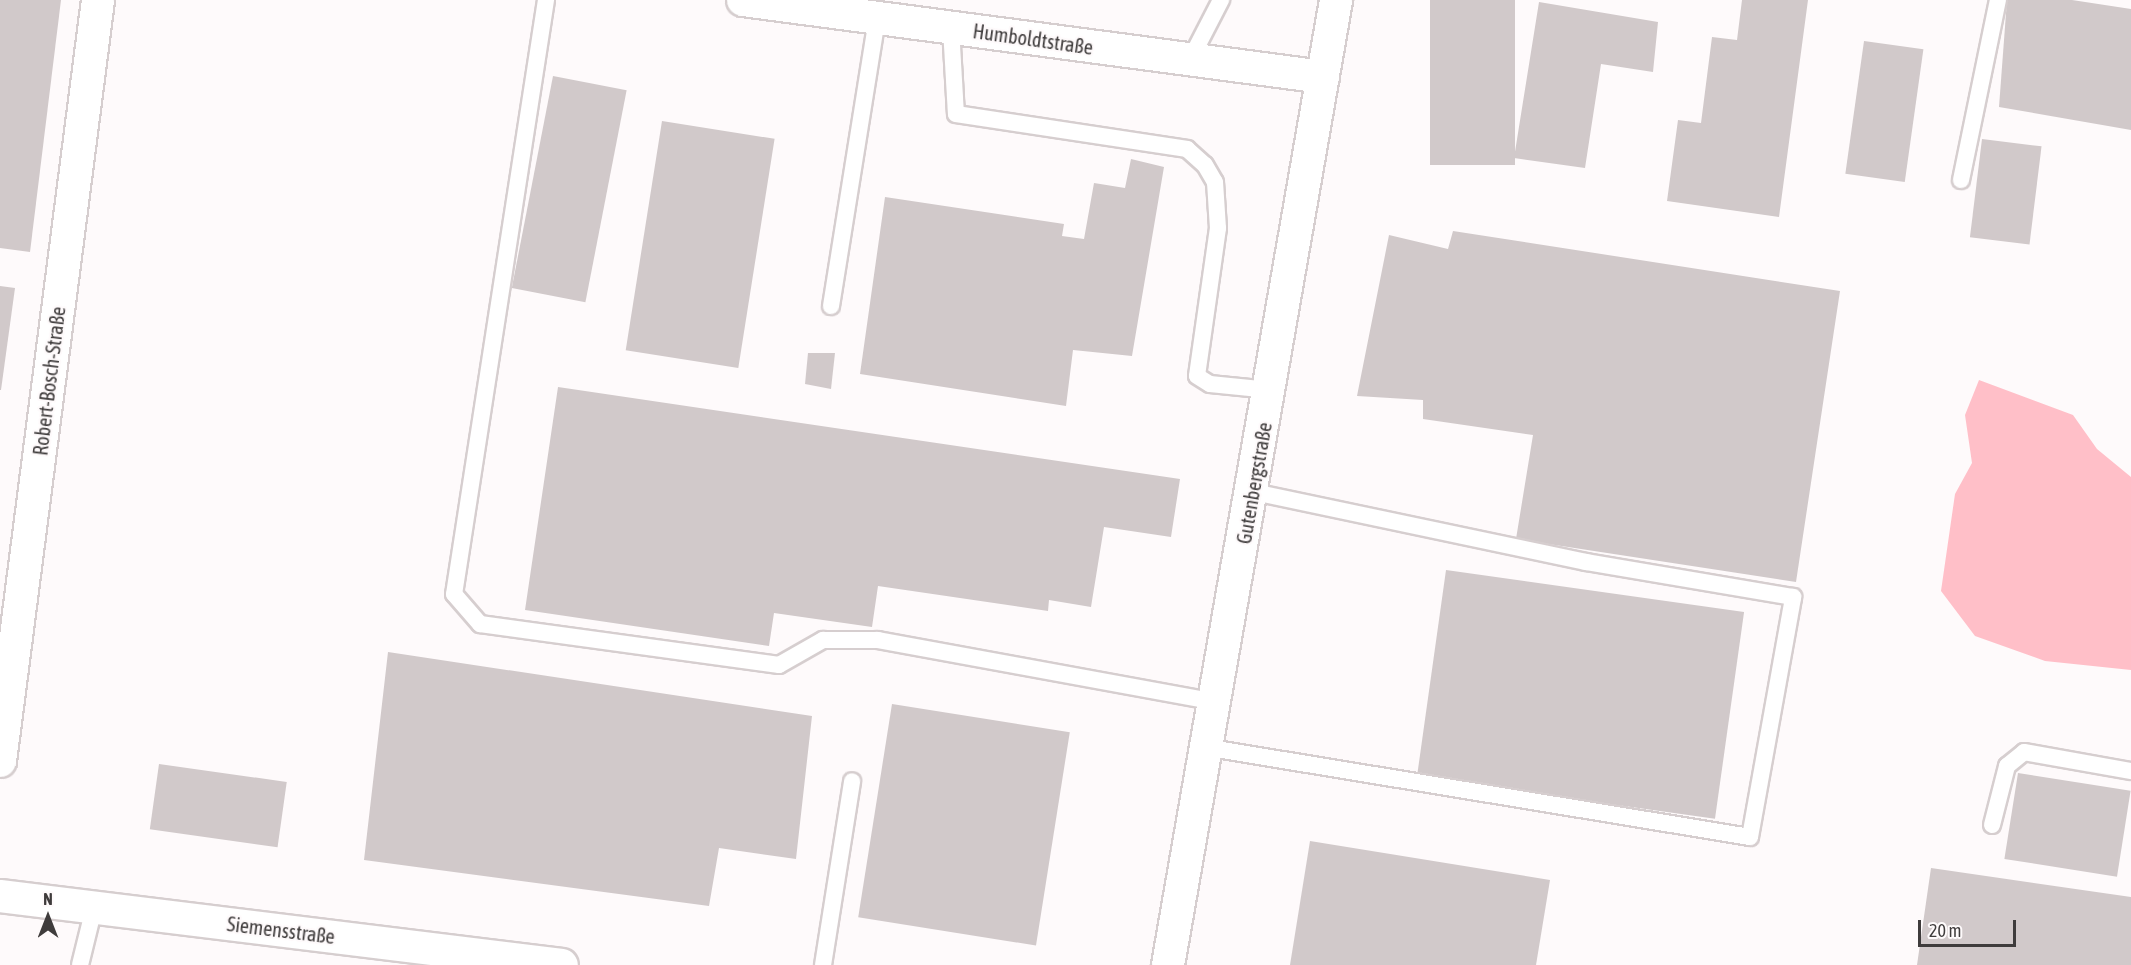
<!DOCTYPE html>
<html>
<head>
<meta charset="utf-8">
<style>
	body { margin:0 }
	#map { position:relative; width:2131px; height:965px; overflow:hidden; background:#fefafb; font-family:"Asap Condensed",sans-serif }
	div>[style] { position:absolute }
	.water>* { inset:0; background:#ffbfc8 }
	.building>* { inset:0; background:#d1c9ca; transform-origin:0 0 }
	.roads { filter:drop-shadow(2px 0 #d6cecf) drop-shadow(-2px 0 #d6cecf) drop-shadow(0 2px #d6cecf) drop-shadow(0 -2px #d6cecf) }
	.lane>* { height:16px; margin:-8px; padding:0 8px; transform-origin:8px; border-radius:8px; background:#fff }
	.street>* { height:32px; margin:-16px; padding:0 16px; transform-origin:16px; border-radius:16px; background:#fff }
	span { translate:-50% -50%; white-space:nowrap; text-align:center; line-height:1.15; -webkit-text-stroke:4.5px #fefafb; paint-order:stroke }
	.street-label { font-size:20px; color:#3f3c3c }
	.north { position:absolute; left:18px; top:887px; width:60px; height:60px; -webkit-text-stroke:4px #fefafb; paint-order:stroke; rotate:0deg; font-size:16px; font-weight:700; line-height:24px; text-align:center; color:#3f3c3c }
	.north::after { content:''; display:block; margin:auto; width:21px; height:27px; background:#3f3c3c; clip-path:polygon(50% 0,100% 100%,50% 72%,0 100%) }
	.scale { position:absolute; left:1918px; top:920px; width:98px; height:27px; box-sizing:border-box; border:3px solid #3f3c3c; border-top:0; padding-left:8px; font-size:18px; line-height:21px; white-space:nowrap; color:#3f3c3c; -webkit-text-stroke:4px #fefafb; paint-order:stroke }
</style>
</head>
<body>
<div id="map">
	<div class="water">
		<i style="clip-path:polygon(1979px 380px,2073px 415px,2097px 449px,2131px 477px,2131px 670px,2045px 661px,1975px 636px,1941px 591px,1955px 494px,1972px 463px,1965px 415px)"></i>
	</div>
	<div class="building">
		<i style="clip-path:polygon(0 0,61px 0,30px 252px,0 248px)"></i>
		<i style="left:1430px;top:0;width:85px;height:165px"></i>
		<i style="clip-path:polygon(1742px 0,1808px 0,1779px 217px,1667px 201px,1678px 120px,1701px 123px,1712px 37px,1737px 40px)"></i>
		<i style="clip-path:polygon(2007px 0,2072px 0,2131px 9px,2131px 130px,1999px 107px)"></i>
		<i style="clip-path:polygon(1539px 2px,1658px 22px,1653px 72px,1601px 64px,1585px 168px,1514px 158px)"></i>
		<i style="left:1864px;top:41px;width:60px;height:134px;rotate:8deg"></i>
		<i style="left:553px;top:76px;width:75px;height:216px;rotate:11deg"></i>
		<i style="left:662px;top:121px;width:114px;height:232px;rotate:9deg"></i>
		<i style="left:1982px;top:139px;width:60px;height:99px;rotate:7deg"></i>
		<i style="clip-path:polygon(1131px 159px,1164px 167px,1132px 356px,1073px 350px,1066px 406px,860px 374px,885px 197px,1064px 224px,1062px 236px,1084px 239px,1094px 183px,1125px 188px)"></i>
		<i style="clip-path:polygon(1453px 231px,1840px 291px,1796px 582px,1516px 539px,1533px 435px,1423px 419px,1423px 400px,1357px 396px,1389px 235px,1448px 249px)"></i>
		<i style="clip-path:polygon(0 286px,15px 288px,1px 390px,0 390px)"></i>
		<i style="clip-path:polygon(808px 353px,835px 353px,831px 389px,805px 384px)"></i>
		<i style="clip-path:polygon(558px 387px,1180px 479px,1171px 537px,1104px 527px,1091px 607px,1049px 600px,1048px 611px,878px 586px,872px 627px,774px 613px,769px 646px,525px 610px)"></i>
		<i style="left:1446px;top:570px;width:301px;height:209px;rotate:8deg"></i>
		<i style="clip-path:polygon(388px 652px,812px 716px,796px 859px,719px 848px,709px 906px,364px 860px)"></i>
		<i style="left:892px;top:704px;width:180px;height:216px;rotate:9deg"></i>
		<i style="left:159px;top:764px;width:129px;height:66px;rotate:8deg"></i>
		<i style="left:2018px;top:773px;width:114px;height:87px;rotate:9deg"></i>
		<i style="clip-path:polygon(1310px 841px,1550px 880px,1536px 965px,1290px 965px)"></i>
		<i style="clip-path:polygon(1931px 868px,2131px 897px,2131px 965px,1917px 965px)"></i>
	</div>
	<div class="roads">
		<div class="lane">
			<i style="left:546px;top:0;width:601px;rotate:98.8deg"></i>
			<i style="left:454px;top:594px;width:40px;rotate:49deg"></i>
			<i style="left:480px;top:624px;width:302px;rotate:7.8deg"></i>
			<i style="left:779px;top:665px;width:51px;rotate:-29.6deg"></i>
			<i style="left:823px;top:640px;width:55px"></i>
			<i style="left:878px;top:640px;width:345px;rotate:10.4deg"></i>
			<i style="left:951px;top:28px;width:86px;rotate:86.7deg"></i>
			<i style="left:956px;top:114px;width:234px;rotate:8.6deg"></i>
			<i style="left:1187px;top:149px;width:24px;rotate:42deg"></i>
			<i style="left:1205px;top:165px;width:20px;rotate:60deg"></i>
			<i style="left:1215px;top:182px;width:46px;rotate:86.3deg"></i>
			<i style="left:1218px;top:228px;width:149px;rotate:98.1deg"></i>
			<i style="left:1197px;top:376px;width:15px;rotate:32deg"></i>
			<i style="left:1210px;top:384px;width:60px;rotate:5.7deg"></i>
			<i style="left:1190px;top:60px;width:68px;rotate:-62.7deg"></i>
			<i style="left:1961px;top:180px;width:184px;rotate:-78.4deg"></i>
			<i style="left:831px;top:306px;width:292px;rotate:-80.9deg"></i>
			<i style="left:1210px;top:748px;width:547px;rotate:9.36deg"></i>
			<i style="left:1750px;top:837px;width:244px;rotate:-79.8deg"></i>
			<i style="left:1793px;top:597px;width:210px;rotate:-170.4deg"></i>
			<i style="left:1586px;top:562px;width:340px;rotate:-168.1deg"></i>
			<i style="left:1992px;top:825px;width:61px;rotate:-75.7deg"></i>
			<i style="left:2007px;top:766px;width:22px;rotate:-39deg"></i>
			<i style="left:2024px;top:752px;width:109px;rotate:10.1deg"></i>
			<i style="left:80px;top:965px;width:59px;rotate:-76.2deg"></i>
			<i style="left:823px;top:965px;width:186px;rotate:-81deg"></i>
		</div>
		<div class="street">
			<i style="left:743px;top:0;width:585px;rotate:7.56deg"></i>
			<i style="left:0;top:761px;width:767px;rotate:-82.66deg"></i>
			<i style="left:0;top:896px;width:566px;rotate:7deg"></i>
			<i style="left:1168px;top:965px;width:980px;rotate:-80.12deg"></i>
		</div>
	</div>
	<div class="street-label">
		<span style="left:1033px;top:39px;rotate:8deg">Humboldtstraße</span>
		<span style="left:49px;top:381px;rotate:-83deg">Robert-Bosch-Straße</span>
		<span style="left:1254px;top:483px;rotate:-80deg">Gutenbergstraße</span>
		<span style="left:281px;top:930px;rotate:7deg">Siemensstraße</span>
	</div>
	<div class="north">N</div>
	<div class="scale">20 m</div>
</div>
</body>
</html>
